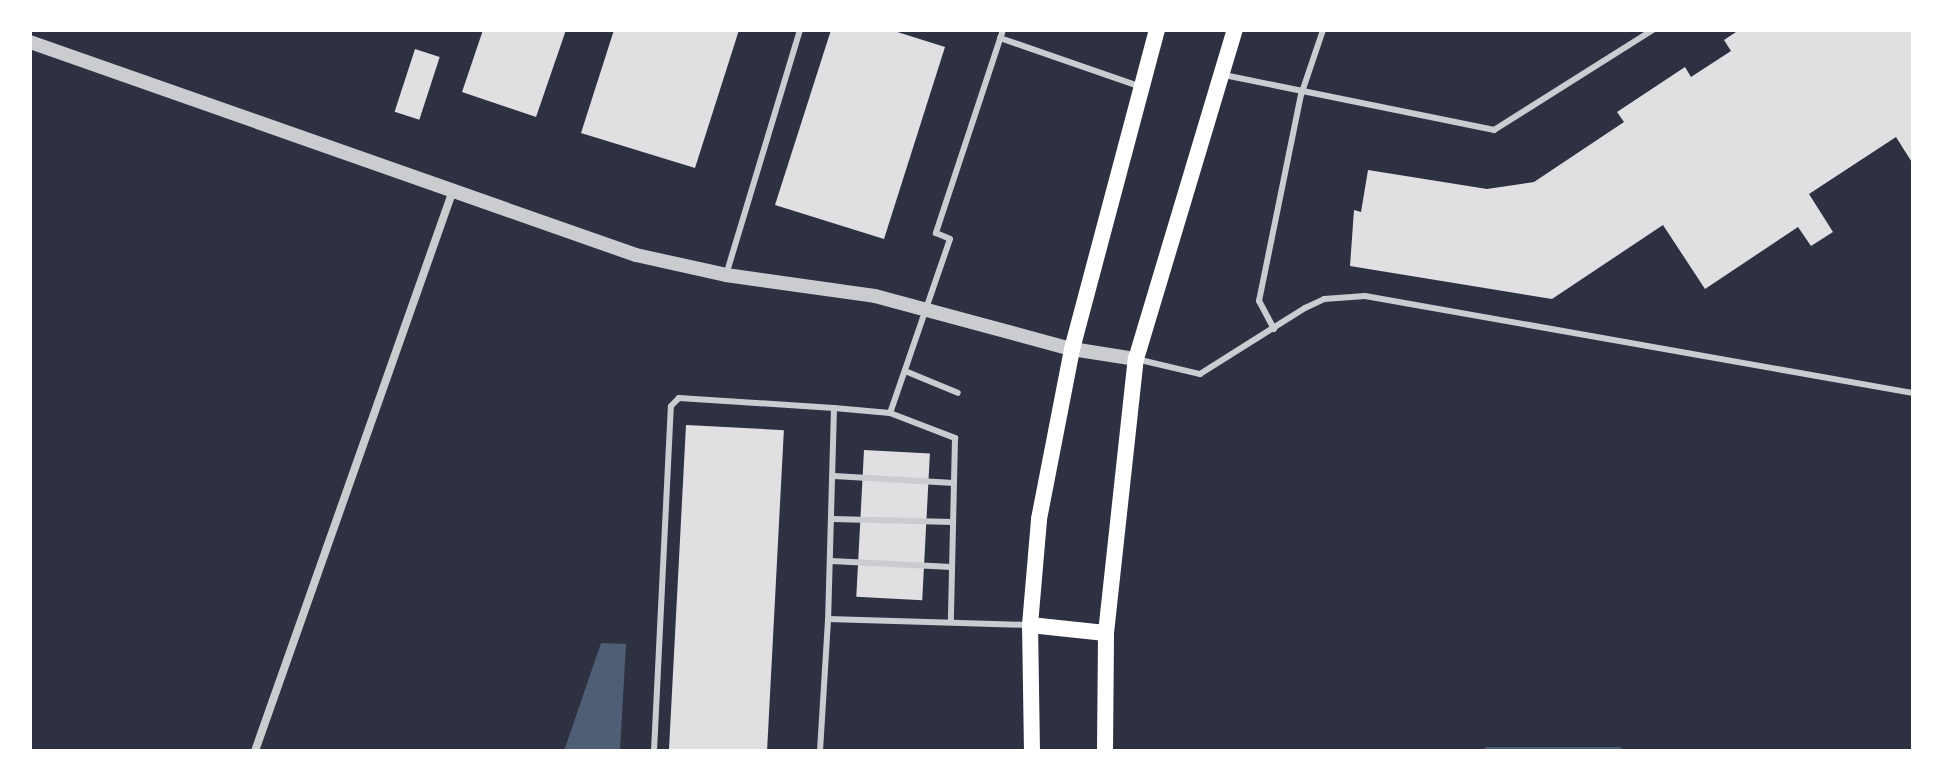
<!DOCTYPE html>
<html>
<head>
<meta charset="utf-8">
<style>
	body { margin:0 }
	#map { position:relative; width:1943px; height:781px; overflow:hidden; background:#2d3142; font-family:"Work Sans",sans-serif }
	div>[style] { position:absolute }
	.water>* { inset:0; background:#4f5d75 }
	.stream>* { height:9px; margin:-4.5px; padding:0 4.5px; transform-origin:4.5px; border-radius:4.5px; background:#4f5d75 }
	.building>* { inset:0; background:#e0e0e3; transform-origin:0 0 }
	.service>* { height:6px; margin:-3px; padding:0 3px; transform-origin:3px; border-radius:3px; background:#caccd0 }
	.minor>* { height:8px; margin:-4px; padding:0 4px; transform-origin:4px; border-radius:4px; background:#caccd0 }
	.tertiary>* { height:14px; margin:-7px; padding:0 7px; transform-origin:7px; border-radius:7px; background:#caccd0 }
	.secondary>* { height:16px; margin:-8px; padding:0 8px; transform-origin:8px; border-radius:8px; background:#fff }
	span { translate:-50% -50%; white-space:nowrap; text-align:center; line-height:1.15; -webkit-text-stroke:6px #fff; paint-order:stroke }
	.frame { position:absolute; inset:0; border:32px solid #fff; pointer-events:none }
</style>
</head>
<body>
<div id="map">
	<div class="water">
		<i style="clip-path:polygon(601px 643px,626px 644px,620px 751px,564px 751px)"></i>
	</div>
	<div class="stream">
		<i style="left:1487px;top:751px;width:131px"></i>
	</div>
	<div class="building">
		<i style="clip-path:polygon(483px 30px,566px 30px,536px 117px,462px 92px)"></i>
		<i style="clip-path:polygon(614px 30px,739px 30px,695px 168px,581px 133px)"></i>
		<i style="clip-path:polygon(831px 30px,891px 30px,945px 47px,884px 239px,775px 205px)"></i>
		<i style="clip-path:polygon(1739px 30px,1913px 30px,1913px 164px,1896px 137px,1809px 194px,1833px 232px,1811px 246px,1798px 227px,1705px 289px,1663px 225px,1552px 299px,1350px 266px,1354px 210px,1361px 212px,1368px 170px,1487px 189px,1534px 182px,1624px 122px,1617px 112px,1685px 67px,1691px 77px,1731px 51px,1724px 40px)"></i>
		<i style="left:415px;top:49px;width:26px;height:66px;rotate:18deg"></i>
		<i style="left:686px;top:425px;width:98px;height:326px;rotate:3deg"></i>
		<i style="left:864px;top:450px;width:66px;height:147px;rotate:3deg"></i>
	</div>
	<div class="service">
		<i style="left:1003px;top:30px;width:214px;rotate:108.3deg"></i>
		<i style="left:936px;top:233px;width:15px;rotate:23deg"></i>
		<i style="left:950px;top:239px;width:184px;rotate:109deg"></i>
		<i style="left:890px;top:413px;width:56px;rotate:-174.9deg"></i>
		<i style="left:834px;top:408px;width:211px;rotate:91.6deg"></i>
		<i style="left:828px;top:619px;width:199px;rotate:1.7deg"></i>
		<i style="left:1000px;top:38px;width:147px;rotate:19.1deg"></i>
		<i style="left:1224px;top:75px;width:276px;rotate:11.5deg"></i>
		<i style="left:1494px;top:130px;width:188px;rotate:-32.2deg"></i>
		<i style="left:726px;top:275px;width:256px;rotate:-73.2deg"></i>
		<i style="left:1274px;top:329px;width:32px;rotate:-118deg"></i>
		<i style="left:1259px;top:301px;width:210px;rotate:-78.5deg"></i>
		<i style="left:1301px;top:95px;width:69px;rotate:-71.3deg"></i>
		<i style="left:1136px;top:359px;width:66px;rotate:13.2deg"></i>
		<i style="left:1200px;top:374px;width:124px;rotate:-32.2deg"></i>
		<i style="left:1305px;top:308px;width:21px;rotate:-25deg"></i>
		<i style="left:1324px;top:299px;width:41px;rotate:-4.2deg"></i>
		<i style="left:1365px;top:296px;width:557px;rotate:10.04deg"></i>
		<i style="left:905px;top:371px;width:57px;rotate:22.5deg"></i>
		<i style="left:890px;top:413px;width:70px;rotate:21deg"></i>
		<i style="left:955px;top:438px;width:183px;rotate:91.3deg"></i>
		<i style="left:834px;top:476px;width:120px;rotate:3.3deg"></i>
		<i style="left:832px;top:519px;width:121px;rotate:1.4deg"></i>
		<i style="left:831px;top:561px;width:121px;rotate:2.8deg"></i>
		<i style="left:654px;top:751px;width:345px;rotate:-87.2deg"></i>
		<i style="left:671px;top:406px;width:11px;rotate:-45deg"></i>
		<i style="left:679px;top:398px;width:155px;rotate:3.7deg"></i>
		<i style="left:820px;top:751px;width:132px;rotate:-86.5deg"></i>
	</div>
	<div class="minor">
		<i style="left:255px;top:751px;width:592px;rotate:-70.55deg"></i>
	</div>
	<div class="tertiary">
		<i style="left:30px;top:42px;width:642px;rotate:19.37deg"></i>
		<i style="left:636px;top:255px;width:92px;rotate:12.5deg"></i>
		<i style="left:726px;top:275px;width:150px;rotate:8deg"></i>
		<i style="left:875px;top:296px;width:204px;rotate:15.1deg"></i>
		<i style="left:1072px;top:349px;width:65px;rotate:8.9deg"></i>
	</div>
	<div class="secondary">
		<i style="left:1030px;top:625px;width:76px;rotate:6deg"></i>
		<i style="left:1032px;top:751px;width:126px;rotate:-90.9deg"></i>
		<i style="left:1030px;top:625px;width:106px;rotate:-85.1deg"></i>
		<i style="left:1039px;top:519px;width:173px;rotate:-79deg"></i>
		<i style="left:1072px;top:349px;width:330px;rotate:-75.1deg"></i>
		<i style="left:1105px;top:751px;width:118px;rotate:-89.5deg"></i>
		<i style="left:1106px;top:633px;width:276px;rotate:-83.8deg"></i>
		<i style="left:1136px;top:359px;width:344px;rotate:-73.3deg"></i>
	</div>
	<div class="frame"></div>
</div>
</body>
</html>
